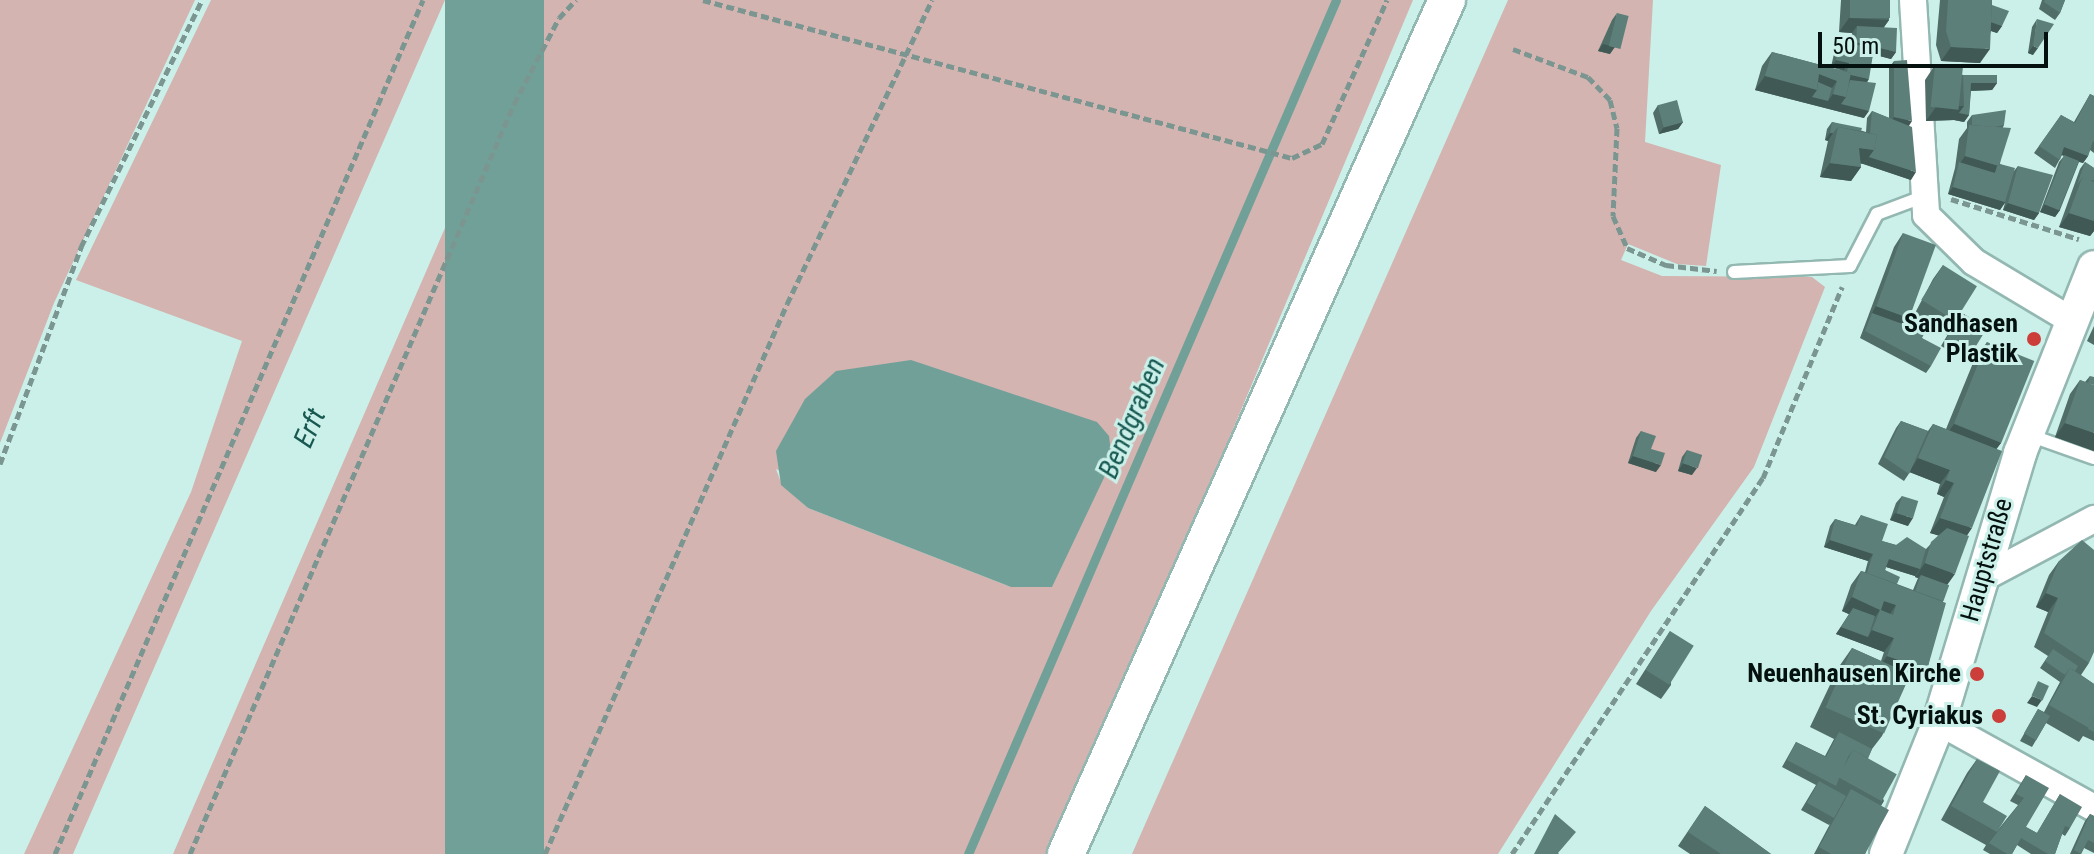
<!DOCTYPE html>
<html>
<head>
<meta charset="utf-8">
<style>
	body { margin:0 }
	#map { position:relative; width:2094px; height:854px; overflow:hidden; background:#cbf0e9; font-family:"Roboto Condensed",sans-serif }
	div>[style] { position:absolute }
	.green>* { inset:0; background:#d3b4b0 }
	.water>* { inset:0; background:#71a098; transform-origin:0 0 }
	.stream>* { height:9px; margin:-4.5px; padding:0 4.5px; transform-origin:4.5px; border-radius:4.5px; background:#71a098 }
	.path>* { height:5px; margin-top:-2.5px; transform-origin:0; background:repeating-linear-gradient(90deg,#7b9691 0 8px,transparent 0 12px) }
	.roads { filter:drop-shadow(2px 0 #93b7b1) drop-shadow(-2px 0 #93b7b1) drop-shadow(0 2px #93b7b1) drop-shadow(0 -2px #93b7b1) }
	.service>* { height:12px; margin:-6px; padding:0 6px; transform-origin:6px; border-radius:6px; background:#fff }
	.minor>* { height:26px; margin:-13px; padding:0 13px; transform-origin:13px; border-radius:13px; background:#fff }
	.tertiary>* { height:32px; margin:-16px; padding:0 16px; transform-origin:16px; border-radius:16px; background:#fff }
	.secondary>* { height:36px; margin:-18px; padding:0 18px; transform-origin:18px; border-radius:18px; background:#fff }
	.wall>* { inset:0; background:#506d68 }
	.shaded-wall>* { inset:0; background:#415955 }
	.building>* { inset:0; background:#5d7f79; transform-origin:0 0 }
	.dots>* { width:22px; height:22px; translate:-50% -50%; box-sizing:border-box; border:4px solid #cbf0e9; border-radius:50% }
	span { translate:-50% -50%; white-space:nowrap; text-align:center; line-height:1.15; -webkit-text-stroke:6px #cbf0e9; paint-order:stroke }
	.poi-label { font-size:26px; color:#04110f; font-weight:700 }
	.right { translate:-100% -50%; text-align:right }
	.street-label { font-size:26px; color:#04110f }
	.water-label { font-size:28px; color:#175951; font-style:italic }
	.scale { position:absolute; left:1818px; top:32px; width:230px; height:36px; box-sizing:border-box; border:4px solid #04110f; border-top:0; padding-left:10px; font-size:24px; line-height:28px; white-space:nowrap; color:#04110f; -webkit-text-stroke:6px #cbf0e9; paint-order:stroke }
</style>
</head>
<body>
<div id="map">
	<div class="green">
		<i style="clip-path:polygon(0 0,195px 0,54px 303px,0 443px)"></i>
		<i style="clip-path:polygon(211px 0,445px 0,73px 854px,24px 854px,191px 492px,242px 341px,76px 280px)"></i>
		<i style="clip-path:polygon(evenodd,544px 0,1413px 0,1171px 577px,1046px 854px,173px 854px,544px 0,776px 469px,1011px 587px,808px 508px,782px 485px,776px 469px)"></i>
		<i style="clip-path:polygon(1508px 0,1653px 0,1645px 142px,1721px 165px,1706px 266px,1677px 264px,1628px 244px,1621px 260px,1662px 276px,1812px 277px,1825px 287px,1754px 467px,1651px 611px,1498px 854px,1132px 854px)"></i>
	</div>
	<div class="water">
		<i style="left:445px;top:0;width:99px;height:932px"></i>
		<i style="clip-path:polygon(911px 360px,1097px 422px,1109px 436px,1112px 461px,1052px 587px,1011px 587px,808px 508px,781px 485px,776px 451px,805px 399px,836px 371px)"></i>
	</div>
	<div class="stream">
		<i style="left:968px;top:854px;width:930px;rotate:-66.69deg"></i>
	</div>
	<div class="path">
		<i style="left:703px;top:0;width:610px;rotate:15.02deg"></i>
		<i style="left:1292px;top:158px;width:33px;rotate:-25deg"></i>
		<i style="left:1322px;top:144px;width:158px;rotate:-65.7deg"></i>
		<i style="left:1513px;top:49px;width:80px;rotate:20.5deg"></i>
		<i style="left:1588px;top:77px;width:32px;rotate:46deg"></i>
		<i style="left:1610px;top:100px;width:29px;rotate:76deg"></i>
		<i style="left:1617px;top:128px;width:88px;rotate:92.6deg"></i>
		<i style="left:1613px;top:216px;width:35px;rotate:66deg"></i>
		<i style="left:1627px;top:248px;width:43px;rotate:23.6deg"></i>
		<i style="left:1666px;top:265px;width:51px;rotate:6.7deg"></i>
		<i style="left:1951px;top:199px;width:134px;rotate:17.4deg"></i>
		<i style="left:0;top:464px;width:232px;rotate:-69.5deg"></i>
		<i style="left:81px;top:247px;width:275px;rotate:-63.9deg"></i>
		<i style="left:55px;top:854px;width:930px;rotate:-66.69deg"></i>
		<i style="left:190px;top:854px;width:817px;rotate:-66.64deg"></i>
		<i style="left:514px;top:104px;width:97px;rotate:-62.4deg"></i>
		<i style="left:559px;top:18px;width:25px;rotate:-47deg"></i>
		<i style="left:545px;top:854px;width:601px;rotate:-66.25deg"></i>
		<i style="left:787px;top:304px;width:337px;rotate:-64.5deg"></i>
		<i style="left:1512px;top:854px;width:452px;rotate:-56.3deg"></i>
		<i style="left:1763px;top:478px;width:207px;rotate:-67.5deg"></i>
	</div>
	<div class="roads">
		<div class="service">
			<i style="left:1734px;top:272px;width:116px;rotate:-3deg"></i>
			<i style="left:1850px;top:266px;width:59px;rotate:-62.6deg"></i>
			<i style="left:1877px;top:214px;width:46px;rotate:-20.4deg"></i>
			<i style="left:2029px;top:435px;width:69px;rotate:19.5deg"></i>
		</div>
		<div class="minor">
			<i style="left:1913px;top:0;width:215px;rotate:86.5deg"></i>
			<i style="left:1926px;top:215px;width:67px;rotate:44.4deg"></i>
			<i style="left:1974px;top:262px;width:113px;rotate:30.9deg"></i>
			<i style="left:1981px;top:579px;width:128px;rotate:-28deg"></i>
			<i style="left:1939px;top:722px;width:177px;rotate:29deg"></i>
		</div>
		<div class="tertiary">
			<i style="left:1886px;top:854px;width:142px;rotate:-68.1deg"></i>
			<i style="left:1939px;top:722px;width:281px;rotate:-73.2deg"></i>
			<i style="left:2020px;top:453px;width:200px;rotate:-68.3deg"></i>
		</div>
		<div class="secondary">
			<i style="left:1066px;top:854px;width:935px;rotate:-65.96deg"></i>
		</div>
	</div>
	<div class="wall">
		<i style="clip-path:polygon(1841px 0,1890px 0,1889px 20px,1884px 27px,1896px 52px,1891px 59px,1873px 54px,1867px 82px,1864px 118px,1755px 90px,1762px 66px,1772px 52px,1843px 71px,1831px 67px,1835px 49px,1840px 42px,1851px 44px,1852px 33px,1839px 32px)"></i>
		<i style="clip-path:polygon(1940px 0,1992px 0,1992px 5px,2002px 26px,1997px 33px,1991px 31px,1980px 63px,1941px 61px,1936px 45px)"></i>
		<i style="clip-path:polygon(2042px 0,2065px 0,2060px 13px,2055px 20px,2039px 9px)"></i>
		<i style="clip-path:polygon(1617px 13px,1610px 54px,1598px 51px,1612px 20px)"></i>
		<i style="clip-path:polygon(2037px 19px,2033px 55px,2028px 53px,2032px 27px)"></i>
		<i style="clip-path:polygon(1894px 61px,1909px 126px,1911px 180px,1860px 163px,1861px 167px,1851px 181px,1820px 177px,1828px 141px,1825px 140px,1827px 129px,1832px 122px,1866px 132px,1867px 118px,1872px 111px,1889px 118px,1889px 68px)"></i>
		<i style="clip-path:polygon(1935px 65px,1963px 75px,1997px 83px,1992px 90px,1971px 91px,1969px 115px,1964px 122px,1954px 120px,1926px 121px,1925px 80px)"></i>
		<i style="clip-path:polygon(2090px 94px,2094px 96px,2094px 153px,2090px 150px,2088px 156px,2083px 163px,2079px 162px,2060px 210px,2055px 217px,2040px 212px,2059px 162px,2064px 156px,2062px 155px,2055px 168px,2034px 153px,2061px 115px,2074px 122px)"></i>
		<i style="clip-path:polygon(1658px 105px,1683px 122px,1678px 129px,1659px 134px,1653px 113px)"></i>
		<i style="clip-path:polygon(1972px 115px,2004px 125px,2003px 127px,2000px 164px,2014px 171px,2018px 166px,2039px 213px,2034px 220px,2003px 210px,2005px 203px,2000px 210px,1948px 194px,1955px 168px,1959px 139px,1967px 128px,1967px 122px)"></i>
		<i style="clip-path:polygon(2085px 162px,2094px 168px,2094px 231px,2090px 236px,2059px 227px,2080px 169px)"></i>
		<i style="clip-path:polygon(1903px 233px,1905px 325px,1922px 338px,1931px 366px,1926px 373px,1860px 338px,1894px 247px)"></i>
		<i style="clip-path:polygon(1943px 265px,1962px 313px,1987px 328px,1966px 360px,1941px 346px,1948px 334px,1947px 335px,1914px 315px,1933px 279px)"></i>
		<i style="clip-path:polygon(2094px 326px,2094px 345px,2087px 341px)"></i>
		<i style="clip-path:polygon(evenodd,1987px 342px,2001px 443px,1996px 449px,1967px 535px,1947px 584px,1927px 670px,1917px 684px,1907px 681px,1882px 736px,1872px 749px,1868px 758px,1884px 801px,1881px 806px,1865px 854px,1814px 854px,1830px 824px,1829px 825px,1801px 810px,1816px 785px,1782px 767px,1796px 742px,1825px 756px,1834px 739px,1810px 727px,1838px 668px,1852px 648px,1881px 661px,1884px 652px,1836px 634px,1849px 614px,1842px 611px,1851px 585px,1861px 571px,1865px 572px,1868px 561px,1824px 547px,1830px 526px,1835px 519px,1855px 525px,1861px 515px,1882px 541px,1896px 545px,1926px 549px,1939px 535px,1930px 533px,1944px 497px,1937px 494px,1940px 484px,1910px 472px,1904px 481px,1878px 464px,1896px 428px,1901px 421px,1928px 431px,1933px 424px,1946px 429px,1973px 363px,1987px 342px,1886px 567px,1915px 576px,1915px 577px,1918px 578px,1913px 590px,1897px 584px,1885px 570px,1886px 567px)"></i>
		<i style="clip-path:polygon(2090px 376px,2094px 451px,2055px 437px,2070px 394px,2080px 380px,2085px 382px)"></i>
		<i style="clip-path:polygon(1641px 431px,1651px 449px,1656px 472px,1628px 463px,1636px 438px)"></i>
		<i style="clip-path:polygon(1687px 450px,1692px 475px,1678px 471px,1682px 457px)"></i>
		<i style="clip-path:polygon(1902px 496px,1908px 526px,1890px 520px,1896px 503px)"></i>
		<i style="clip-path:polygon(2059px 561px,2089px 663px,2081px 675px,2094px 684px,2094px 741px,2083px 736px,2079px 742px,2046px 723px,2032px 747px,2020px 741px,2038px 709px,2044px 712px,2060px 682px,2040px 668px,2048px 656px,2034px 647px,2048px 612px,2036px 607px,2049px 575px)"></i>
		<i style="clip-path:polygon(1670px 631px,1671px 685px,1661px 699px,1636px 684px)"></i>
		<i style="clip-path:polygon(1977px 759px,1983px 802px,1997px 831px,2018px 805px,2010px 801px,2026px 775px,2026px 827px,2037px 833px,2060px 794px,2070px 828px,2065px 836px,2062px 834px,2055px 854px,2031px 854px,2017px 845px,2012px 854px,1990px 854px,1983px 850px,1986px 845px,1941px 820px,1967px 773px)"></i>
		<i style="clip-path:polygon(1705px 806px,1771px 854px,1690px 854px,1678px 846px)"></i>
		<i style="clip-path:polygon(2090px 814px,2094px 816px,2094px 853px,2084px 848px,2081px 854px,2070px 854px,2085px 821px)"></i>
	</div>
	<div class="shaded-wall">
		<i style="clip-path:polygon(1849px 18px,1889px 20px,1879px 34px,1857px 26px,1852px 33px,1839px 32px)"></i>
		<i style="clip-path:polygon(1987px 21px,2002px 26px,1997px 33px,1982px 28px)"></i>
		<i style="clip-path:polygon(1856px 42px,1896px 52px,1891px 59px,1851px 49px)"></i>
		<i style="clip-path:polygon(1603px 44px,1615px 47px,1610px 54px,1598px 51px)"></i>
		<i style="clip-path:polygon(2033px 46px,2038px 48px,2033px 55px,2028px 53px)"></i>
		<i style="clip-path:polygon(1951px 47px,1990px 49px,1980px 63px,1941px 61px)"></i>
		<i style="clip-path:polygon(1836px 60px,1849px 63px,1844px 70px,1831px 67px)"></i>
		<i style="clip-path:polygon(1819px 74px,1837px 81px,1827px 95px,1828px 101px,1833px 94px,1846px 97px,1869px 111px,1864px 118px,1755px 90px,1765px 76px)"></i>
		<i style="clip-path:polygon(1846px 74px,1869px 79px,1864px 87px,1846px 82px)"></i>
		<i style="clip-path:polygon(1971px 83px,1997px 83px,1992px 90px,1966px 91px)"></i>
		<i style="clip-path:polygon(1964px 106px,1969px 115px,1964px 122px,1954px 120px,1926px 121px,1936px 107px)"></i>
		<i style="clip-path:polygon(1894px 117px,1912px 121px,1907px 129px,1889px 124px)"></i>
		<i style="clip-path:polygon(1683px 122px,1678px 129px,1659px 134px,1664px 127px)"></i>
		<i style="clip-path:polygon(1830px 133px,1833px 133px,1828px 141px,1825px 140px)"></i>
		<i style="clip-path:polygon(2064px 147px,2088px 156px,2083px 163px,2059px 154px)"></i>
		<i style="clip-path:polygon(1859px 148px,1874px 150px,1864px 164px,1849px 162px)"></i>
		<i style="clip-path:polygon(1965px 156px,1999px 166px,1989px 181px,1959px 165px)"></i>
		<i style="clip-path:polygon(1869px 157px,1916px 172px,1911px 180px,1864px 164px)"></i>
		<i style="clip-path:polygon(1830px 163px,1861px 167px,1851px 181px,1820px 177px)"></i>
		<i style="clip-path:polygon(1953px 187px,2005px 202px,2000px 210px,1948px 194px)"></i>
		<i style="clip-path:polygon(2008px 203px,2039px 213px,2034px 220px,2003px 210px)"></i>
		<i style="clip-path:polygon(2045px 204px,2060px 210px,2055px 217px,2040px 212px)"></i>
		<i style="clip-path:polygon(2069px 213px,2094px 221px,2094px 231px,2090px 236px,2059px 227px)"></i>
		<i style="clip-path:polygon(1876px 306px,1909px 318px,1900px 333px,1872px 313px)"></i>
		<i style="clip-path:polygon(2065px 423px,2094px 433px,2094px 451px,2055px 437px)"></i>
		<i style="clip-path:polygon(1954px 424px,2001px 443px,1986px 463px,1940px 444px)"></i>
		<i style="clip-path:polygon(1633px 456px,1661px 465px,1656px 472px,1628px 463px)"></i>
		<i style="clip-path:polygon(1918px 458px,1950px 470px,1940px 484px,1909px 472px)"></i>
		<i style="clip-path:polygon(1683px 463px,1697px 468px,1692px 475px,1678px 471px)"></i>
		<i style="clip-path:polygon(1946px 480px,1954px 483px,1944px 497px,1937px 494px)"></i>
		<i style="clip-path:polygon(1895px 513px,1913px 518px,1908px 526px,1890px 520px)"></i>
		<i style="clip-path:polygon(1940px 518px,1972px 528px,1962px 543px,1930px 533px)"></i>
		<i style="clip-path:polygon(1830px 540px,1873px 554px,1868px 561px,1824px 547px)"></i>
		<i style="clip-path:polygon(1889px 559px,1920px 569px,1915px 576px,1883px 566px)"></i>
		<i style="clip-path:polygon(1925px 563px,1955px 574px,1945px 588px,1921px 575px,1918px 578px,1915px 577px)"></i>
		<i style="clip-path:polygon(2046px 593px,2058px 598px,2048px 612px,2036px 607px)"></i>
		<i style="clip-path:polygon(1852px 597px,1884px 601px,1896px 605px,1886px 620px,1880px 610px,1870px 624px,1842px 611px)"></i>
		<i style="clip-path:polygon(1841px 627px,1868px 637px,1872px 630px,1894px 638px,1884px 652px,1836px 634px)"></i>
		<i style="clip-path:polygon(1887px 656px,1927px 670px,1917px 684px,1877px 670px)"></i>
		<i style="clip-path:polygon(2032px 696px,2042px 700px,2037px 707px,2027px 703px)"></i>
	</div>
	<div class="building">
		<i style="left:1850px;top:0;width:40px;height:18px"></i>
		<i style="clip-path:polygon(1948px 0,1992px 0,1990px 49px,1951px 47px,1946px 31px)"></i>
		<i style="clip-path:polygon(2045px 0,2065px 0,2060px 13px,2044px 2px)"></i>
		<i style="clip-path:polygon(1992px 5px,2009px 11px,2002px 26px,1991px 22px)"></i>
		<i style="left:1617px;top:13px;width:12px;height:34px;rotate:14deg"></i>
		<i style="clip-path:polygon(2037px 19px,2054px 24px,2038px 48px,2033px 46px)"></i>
		<i style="clip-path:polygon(1857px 26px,1897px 28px,1896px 52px,1856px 42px)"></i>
		<i style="clip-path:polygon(1840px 42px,1874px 48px,1869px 79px,1851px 75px,1851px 73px,1847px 72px,1849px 63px,1836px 60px)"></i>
		<i style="clip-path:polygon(1772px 52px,1851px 73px,1846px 97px,1833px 94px,1837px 81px,1819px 74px,1817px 90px,1765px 76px)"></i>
		<i style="clip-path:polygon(1907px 60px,1912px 121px,1894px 117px,1894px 61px)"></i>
		<i style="left:1935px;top:65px;width:28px;height:42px;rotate:6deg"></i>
		<i style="clip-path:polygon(1963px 75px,1997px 75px,1997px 83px,1971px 83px,1969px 115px,1959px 113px,1964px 106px)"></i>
		<i style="clip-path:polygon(1850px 80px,1876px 83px,1869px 111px,1841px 104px,1846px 97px)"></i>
		<i style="clip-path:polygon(1818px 82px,1832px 88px,1828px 101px,1812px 97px,1817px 90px)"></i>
		<i style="clip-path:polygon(2090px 94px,2094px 96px,2094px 142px,2093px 141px,2088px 156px,2064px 147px,2060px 160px,2039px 146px,2061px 115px,2075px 123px)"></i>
		<i style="left:1677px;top:100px;width:23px;height:20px;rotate:75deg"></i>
		<i style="clip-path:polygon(2006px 110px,2004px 125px,1994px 127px,1972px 125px,1972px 115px)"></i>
		<i style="clip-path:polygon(1872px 111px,1912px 127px,1916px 172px,1869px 157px,1874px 150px,1877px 135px,1870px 133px)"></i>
		<i style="clip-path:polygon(1832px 122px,1862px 128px,1861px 131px,1838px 127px,1833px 133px,1830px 133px)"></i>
		<i style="clip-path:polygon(1969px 125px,2011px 128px,1999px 166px,1965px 156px)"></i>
		<i style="clip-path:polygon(1838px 127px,1877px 135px,1874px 150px,1859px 148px,1861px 167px,1830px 163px)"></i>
		<i style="left:2064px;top:155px;width:16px;height:53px;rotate:22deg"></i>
		<i style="clip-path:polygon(1959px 162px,1995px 173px,1997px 166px,1999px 166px,2000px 164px,2015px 168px,2005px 202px,1953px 187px)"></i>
		<i style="clip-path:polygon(2085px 162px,2094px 168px,2094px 180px,2090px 181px,2082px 178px,2077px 185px)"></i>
		<i style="clip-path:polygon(2018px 166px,2053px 175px,2039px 213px,2008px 203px)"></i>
		<i style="clip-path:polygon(2082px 178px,2094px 182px,2094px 221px,2069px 213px)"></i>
		<i style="left:1903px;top:233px;width:35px;height:78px;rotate:20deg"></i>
		<i style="left:1943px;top:265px;width:40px;height:41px;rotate:32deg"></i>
		<i style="clip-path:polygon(1872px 313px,1925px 332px,1922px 338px,1941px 348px,1931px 366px,1865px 331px)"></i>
		<i style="left:1962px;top:313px;width:29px;height:30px;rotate:31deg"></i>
		<i style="left:1987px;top:342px;width:51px;height:88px;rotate:22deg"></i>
		<i style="clip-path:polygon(2090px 376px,2094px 377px,2094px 385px,2088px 383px)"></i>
		<i style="clip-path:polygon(2080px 380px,2094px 385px,2094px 433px,2065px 423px)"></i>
		<i style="clip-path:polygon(1901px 421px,1928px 431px,1909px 474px,1884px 457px)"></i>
		<i style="clip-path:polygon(1933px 424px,2002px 451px,1972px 528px,1940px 518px,1954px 483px,1946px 480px,1950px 470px,1918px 458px)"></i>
		<i style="clip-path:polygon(1641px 431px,1656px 436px,1651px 449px,1665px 453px,1661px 465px,1633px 456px)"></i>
		<i style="left:1687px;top:450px;width:16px;height:14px;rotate:18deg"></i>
		<i style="left:1902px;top:496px;width:17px;height:18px;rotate:17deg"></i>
		<i style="clip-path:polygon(1861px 515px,1888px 524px,1882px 541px,1896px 545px,1907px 537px,1926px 549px,1920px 569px,1889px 559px,1885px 570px,1900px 577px,1897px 584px,1867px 573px,1873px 554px,1830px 540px,1835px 519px,1857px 526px)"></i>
		<i style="clip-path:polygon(1947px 528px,1969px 536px,1955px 574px,1925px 563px,1931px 542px)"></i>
		<i style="clip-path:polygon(2082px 540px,2094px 550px,2094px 652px,2089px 663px,2044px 633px,2058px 598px,2046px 593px,2059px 561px)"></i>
		<i style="clip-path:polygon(evenodd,1861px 571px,1946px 603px,1927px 670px,1887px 656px,1894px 638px,1872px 630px,1880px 610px,1852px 597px,1861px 571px,1884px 601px,1896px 605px,1893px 615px,1881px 610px,1884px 601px)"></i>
		<i style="left:1921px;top:575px;width:30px;height:17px;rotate:20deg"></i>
		<i style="clip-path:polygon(1853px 608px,1875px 616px,1868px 637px,1841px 627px)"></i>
		<i style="left:1670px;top:631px;width:28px;height:46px;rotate:32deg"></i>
		<i style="left:1852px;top:648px;width:64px;height:65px;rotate:24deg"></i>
		<i style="clip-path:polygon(2053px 649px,2078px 666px,2075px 671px,2070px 668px,2065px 675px,2045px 661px)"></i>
		<i style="clip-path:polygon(2070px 668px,2094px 684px,2094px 718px,2089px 728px,2049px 705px)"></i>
		<i style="left:2038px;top:681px;width:12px;height:16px;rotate:24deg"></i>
		<i style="left:2038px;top:709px;width:14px;height:28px;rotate:30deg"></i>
		<i style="clip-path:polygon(2094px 718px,2094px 732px,2088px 729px)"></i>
		<i style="clip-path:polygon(1839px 732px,1872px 749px,1868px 758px,1853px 750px,1848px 757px,1836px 786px,1787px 760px,1796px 742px,1826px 757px)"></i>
		<i style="left:1853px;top:750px;width:50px;height:31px;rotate:29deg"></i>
		<i style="clip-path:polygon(1977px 759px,2000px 771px,1983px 802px,2007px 816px,1997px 832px,1951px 806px)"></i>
		<i style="clip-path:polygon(2026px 775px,2049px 788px,2026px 827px,2037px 833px,2060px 794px,2082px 807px,2070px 828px,2065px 826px,2055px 854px,2048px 854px,2021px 838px,2012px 854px,2007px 854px,1989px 843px,2024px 798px,2016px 794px)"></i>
		<i style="left:1819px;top:781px;width:31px;height:25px;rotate:29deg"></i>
		<i style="clip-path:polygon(1851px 789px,1889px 810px,1865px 854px,1831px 854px,1819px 847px)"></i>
		<i style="clip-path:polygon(1705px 806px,1771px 854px,1721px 854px,1688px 832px)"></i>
		<i style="clip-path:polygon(1555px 814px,1576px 832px,1558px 853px,1559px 854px,1534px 854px)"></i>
		<i style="clip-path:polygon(2090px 814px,2094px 816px,2094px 843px,2088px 840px,2081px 854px,2074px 850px)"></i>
	</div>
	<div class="dots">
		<i style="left:2034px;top:339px;background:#cc3e39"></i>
		<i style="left:1977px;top:674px;background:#cc3e39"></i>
		<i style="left:1999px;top:716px;background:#cc3e39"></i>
	</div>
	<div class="poi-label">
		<span class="right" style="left:2018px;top:339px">Sandhasen<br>Plastik</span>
		<span class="right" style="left:1961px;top:674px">Neuenhausen Kirche</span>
		<span class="right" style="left:1983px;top:716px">St. Cyriakus</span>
	</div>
	<div class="street-label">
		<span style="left:1987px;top:560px;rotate:-74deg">Hauptstraße</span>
	</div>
	<div class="water-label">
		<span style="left:1132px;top:418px;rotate:-67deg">Bendgraben</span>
		<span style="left:310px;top:428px;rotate:-66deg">Erft</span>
	</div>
	<div class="scale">50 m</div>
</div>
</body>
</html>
